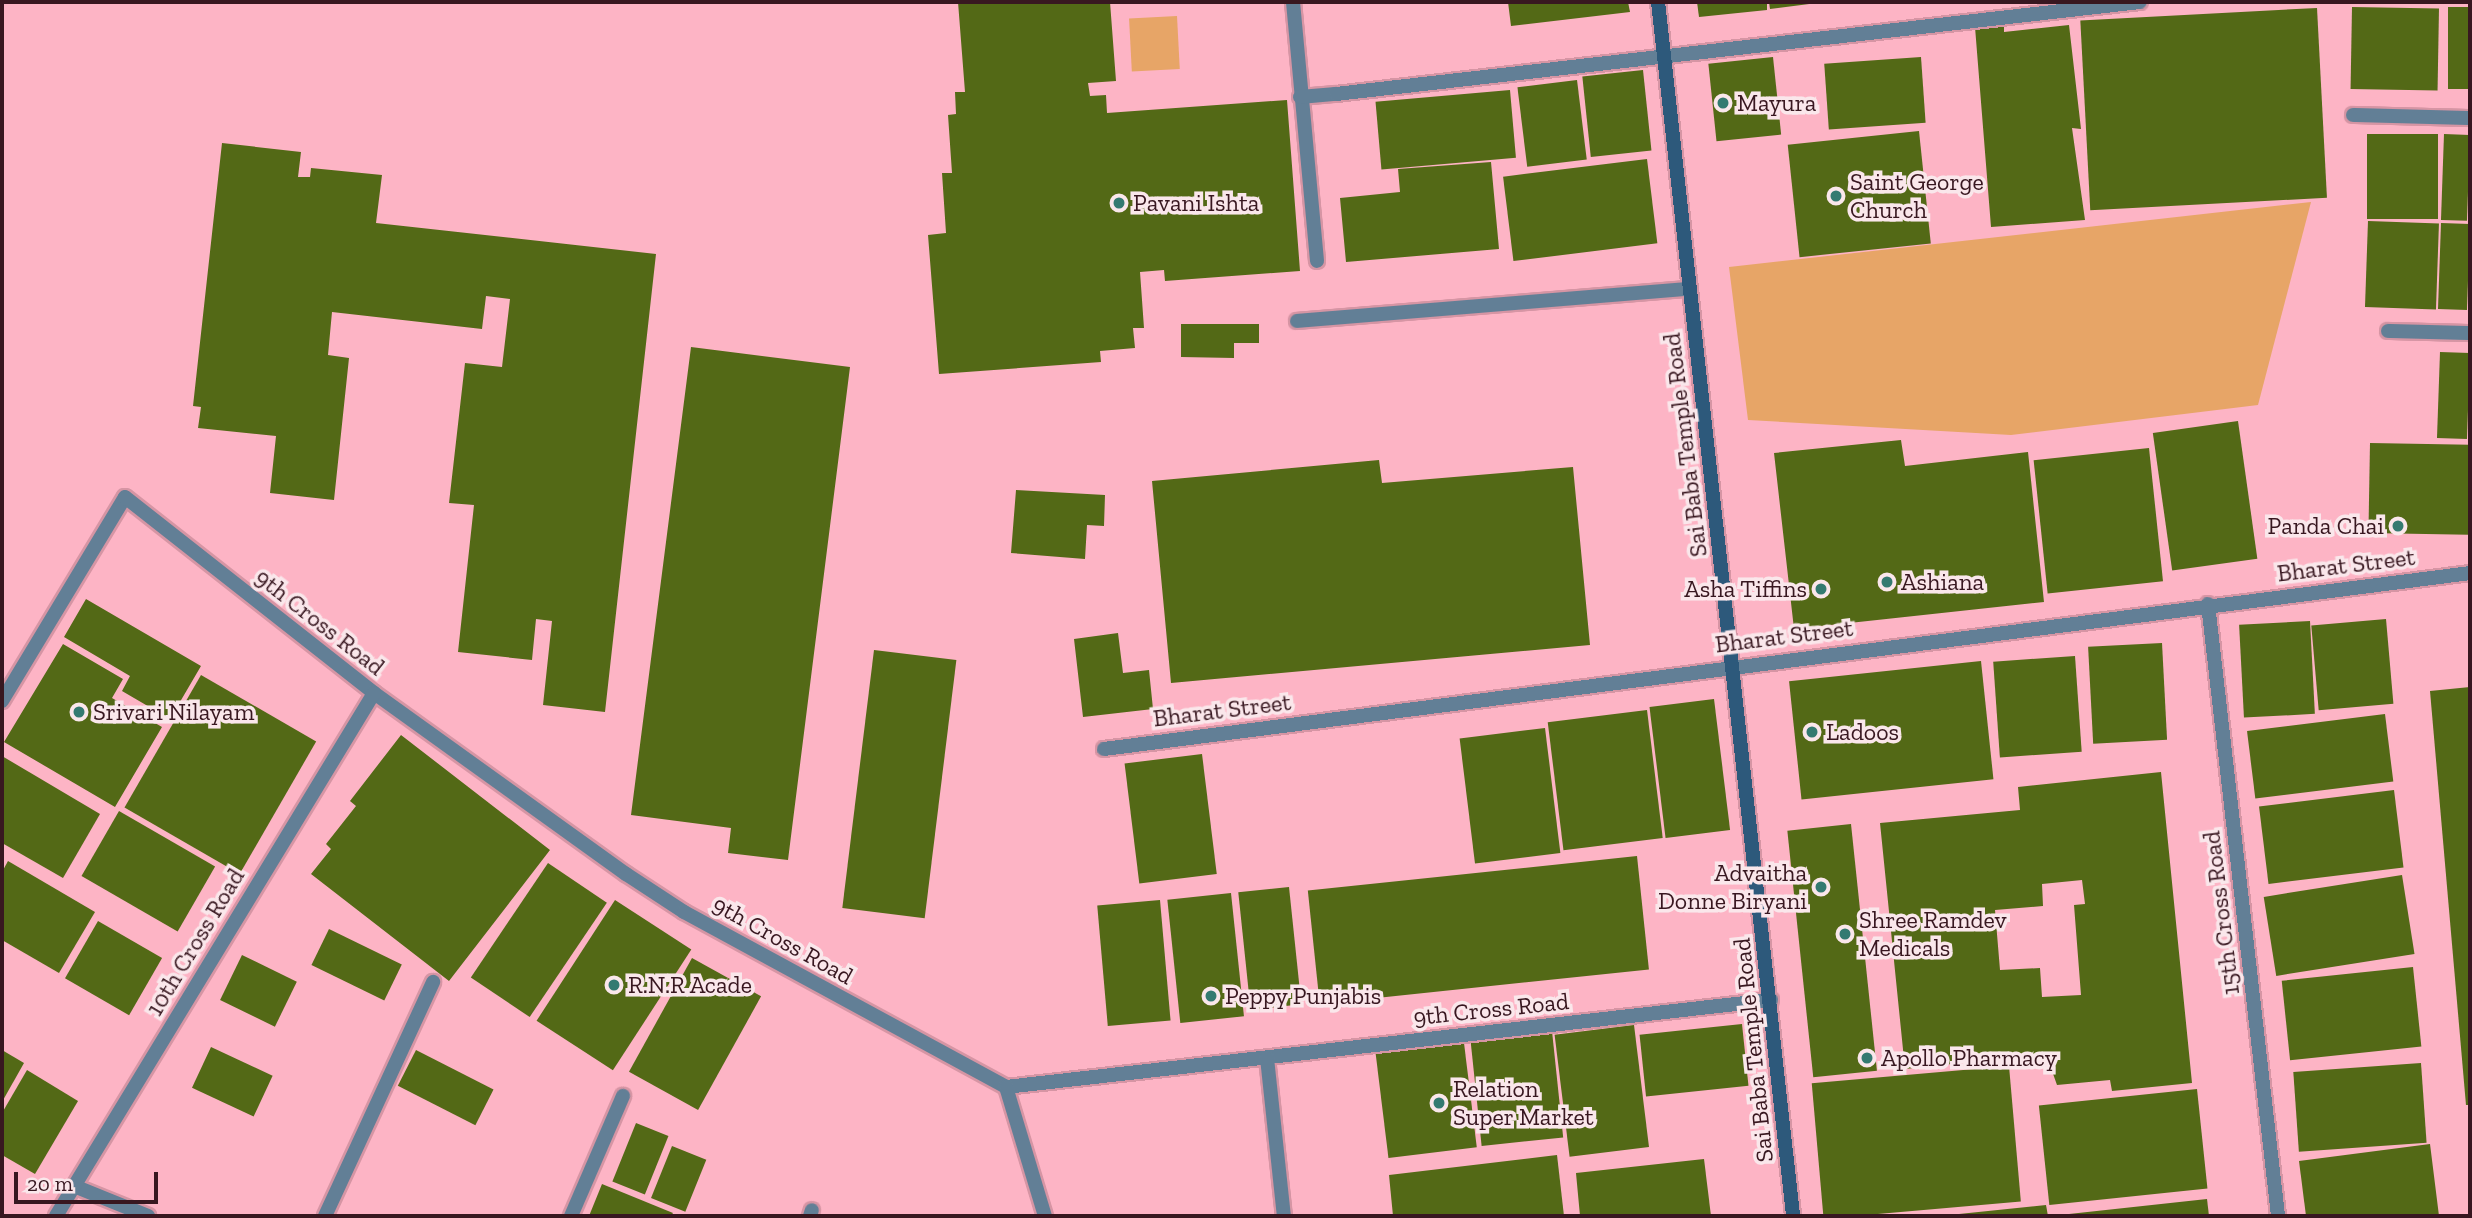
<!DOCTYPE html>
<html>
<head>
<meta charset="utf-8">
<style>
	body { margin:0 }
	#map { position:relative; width:2472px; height:1218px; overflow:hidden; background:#fdb4c5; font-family:"Zilla Slab",serif }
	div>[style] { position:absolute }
	.green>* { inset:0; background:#e7a567; transform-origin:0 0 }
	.building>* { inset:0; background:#536916; transform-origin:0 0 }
	.roads { filter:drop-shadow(2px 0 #d695a4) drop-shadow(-2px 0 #d695a4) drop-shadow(0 2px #d695a4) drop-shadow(0 -2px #d695a4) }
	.lane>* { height:14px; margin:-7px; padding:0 7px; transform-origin:7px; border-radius:7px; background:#627f96 }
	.street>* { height:14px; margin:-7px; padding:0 7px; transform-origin:7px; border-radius:7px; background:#627f96 }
	.secondary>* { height:14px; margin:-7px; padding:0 7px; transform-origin:7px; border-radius:7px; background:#2d597b }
	.dots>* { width:19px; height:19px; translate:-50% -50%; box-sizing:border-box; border:4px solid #fae7eb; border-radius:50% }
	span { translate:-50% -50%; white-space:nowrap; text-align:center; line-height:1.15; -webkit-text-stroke:7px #fae7eb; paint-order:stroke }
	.poi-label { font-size:24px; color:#381720 }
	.left { translate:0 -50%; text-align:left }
	.right { translate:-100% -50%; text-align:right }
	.street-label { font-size:24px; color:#381720 }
	.frame { position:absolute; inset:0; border:4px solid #381720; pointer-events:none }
	.scale { position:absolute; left:14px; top:1172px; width:144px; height:32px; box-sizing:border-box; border:4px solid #381720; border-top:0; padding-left:9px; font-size:21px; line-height:24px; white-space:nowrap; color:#381720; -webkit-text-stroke:5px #fae7eb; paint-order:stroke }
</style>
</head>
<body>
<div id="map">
	<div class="green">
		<i style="left:1177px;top:16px;width:53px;height:48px;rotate:87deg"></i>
		<i style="clip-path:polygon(2311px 202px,2258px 405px,2011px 435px,1748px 420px,1729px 267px)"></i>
	</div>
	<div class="building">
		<i style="clip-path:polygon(958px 2px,1110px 2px,1116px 81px,1088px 83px,1090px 96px,1106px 95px,1107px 113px,1287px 100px,1300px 271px,1165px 281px,1164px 270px,1140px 272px,1144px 328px,1133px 328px,1135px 348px,1100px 351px,1101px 362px,939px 374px,928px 235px,946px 233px,942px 173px,952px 173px,948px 115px,956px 114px,955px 92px,965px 92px)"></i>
		<i style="clip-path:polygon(1508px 2px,1628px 2px,1630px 12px,1511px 26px)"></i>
		<i style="clip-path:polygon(1697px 2px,1767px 2px,1767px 10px,1699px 17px)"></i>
		<i style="clip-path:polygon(1769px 2px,1817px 2px,1817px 3px,1770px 9px)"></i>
		<i style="left:2352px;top:7px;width:87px;height:82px;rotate:1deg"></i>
		<i style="left:2448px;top:7px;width:22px;height:82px"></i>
		<i style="left:2317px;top:8px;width:190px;height:237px;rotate:87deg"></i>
		<i style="clip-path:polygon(2004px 25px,2004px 32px,2069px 25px,2081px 129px,2072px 128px,2085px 220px,1991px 227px,1975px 27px)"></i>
		<i style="left:1773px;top:57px;width:78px;height:65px;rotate:84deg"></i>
		<i style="left:1921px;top:57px;width:66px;height:97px;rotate:86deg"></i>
		<i style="left:1643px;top:70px;width:81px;height:61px;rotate:84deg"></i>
		<i style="left:1577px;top:80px;width:80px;height:60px;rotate:83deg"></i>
		<i style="left:1510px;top:90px;width:68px;height:135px;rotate:85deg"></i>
		<i style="left:1919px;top:131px;width:113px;height:132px;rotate:84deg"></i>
		<i style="left:2367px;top:134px;width:71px;height:85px"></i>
		<i style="left:2444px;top:134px;width:26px;height:86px;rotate:2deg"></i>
		<i style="clip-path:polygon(222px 143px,301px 152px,298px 177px,310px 177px,311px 168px,382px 175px,376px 223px,656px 254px,605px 712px,543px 705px,552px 621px,536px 619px,532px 660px,458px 652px,474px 505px,449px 503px,465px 363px,502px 367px,510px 299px,486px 296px,482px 329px,332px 312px,328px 355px,349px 358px,334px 500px,270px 493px,276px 436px,198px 428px,201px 407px,193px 406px)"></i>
		<i style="left:1647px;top:159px;width:85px;height:145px;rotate:83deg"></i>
		<i style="clip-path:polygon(1491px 162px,1499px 249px,1346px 262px,1340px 198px,1400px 192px,1398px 169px)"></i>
		<i style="left:2368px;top:221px;width:71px;height:86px;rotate:2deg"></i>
		<i style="left:2441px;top:223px;width:29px;height:86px;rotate:2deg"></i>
		<i style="clip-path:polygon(1181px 324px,1259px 324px,1259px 343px,1234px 343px,1234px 358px,1181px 357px)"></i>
		<i style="clip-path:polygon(691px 347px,850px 367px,788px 860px,728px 853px,731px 828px,631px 815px)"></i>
		<i style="left:2440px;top:352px;width:30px;height:86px;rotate:2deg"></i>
		<i style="left:2238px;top:421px;width:139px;height:86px;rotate:82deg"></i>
		<i style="clip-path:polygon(1901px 440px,1905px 466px,2028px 452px,2044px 602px,1794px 629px,1774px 453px)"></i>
		<i style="left:2370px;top:443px;width:100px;height:90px;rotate:1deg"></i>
		<i style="left:2149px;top:448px;width:134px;height:116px;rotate:84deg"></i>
		<i style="clip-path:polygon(1379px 460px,1382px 483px,1573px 467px,1590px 645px,1171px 683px,1152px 481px)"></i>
		<i style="clip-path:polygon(1016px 490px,1105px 495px,1104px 526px,1087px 525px,1085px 559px,1011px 553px)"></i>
		<i style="clip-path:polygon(86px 599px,201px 666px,170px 719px,122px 691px,130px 676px,64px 637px)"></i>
		<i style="left:2386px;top:619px;width:85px;height:75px;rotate:85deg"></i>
		<i style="left:2310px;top:621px;width:93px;height:71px;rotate:87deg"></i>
		<i style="clip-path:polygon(1118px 633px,1123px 673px,1149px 670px,1153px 709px,1083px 717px,1074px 639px)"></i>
		<i style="left:2162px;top:643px;width:97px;height:74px;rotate:87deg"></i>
		<i style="clip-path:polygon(63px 644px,123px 679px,112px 698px,162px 727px,115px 807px,4px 742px)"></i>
		<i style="left:874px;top:650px;width:83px;height:260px;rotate:7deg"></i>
		<i style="left:2075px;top:656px;width:96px;height:82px;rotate:86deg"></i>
		<i style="left:1981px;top:661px;width:119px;height:193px;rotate:84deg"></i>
		<i style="left:201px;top:675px;width:133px;height:153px;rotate:30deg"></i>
		<i style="clip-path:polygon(2470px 687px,2470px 1105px,2466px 1105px,2430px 691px)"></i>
		<i style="left:1714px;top:699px;width:132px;height:65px;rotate:83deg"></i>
		<i style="left:1647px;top:710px;width:129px;height:100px;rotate:83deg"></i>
		<i style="left:2385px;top:714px;width:68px;height:139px;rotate:83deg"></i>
		<i style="left:1545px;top:728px;width:126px;height:86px;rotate:83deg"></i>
		<i style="clip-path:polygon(401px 735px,550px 850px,449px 981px,311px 874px,331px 849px,326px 844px,356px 806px,350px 801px)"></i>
		<i style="left:1202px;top:754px;width:121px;height:78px;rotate:83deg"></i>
		<i style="clip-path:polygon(2px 756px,100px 814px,63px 878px,2px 843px)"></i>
		<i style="clip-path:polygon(evenodd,2161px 772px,2192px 1083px,2112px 1091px,2110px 1080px,2057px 1085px,2046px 1054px,1905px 1069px,1880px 823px,2020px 810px,2018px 787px,2161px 772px,2082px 880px,2085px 904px,2074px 905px,2081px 995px,2042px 997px,2040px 968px,2000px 970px,1995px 910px,2043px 906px,2042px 884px,2082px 880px)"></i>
		<i style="left:2394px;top:790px;width:78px;height:136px;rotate:83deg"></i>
		<i style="left:119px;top:811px;width:111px;height:75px;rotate:30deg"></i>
		<i style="left:1851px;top:824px;width:248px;height:64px;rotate:84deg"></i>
		<i style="left:1637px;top:856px;width:114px;height:331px;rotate:84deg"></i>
		<i style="clip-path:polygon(8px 861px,95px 912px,59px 973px,2px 940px,2px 872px)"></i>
		<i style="left:548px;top:863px;width:71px;height:138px;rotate:34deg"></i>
		<i style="left:2402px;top:875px;width:80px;height:140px;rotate:81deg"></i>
		<i style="left:1289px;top:887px;width:118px;height:51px;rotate:84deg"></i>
		<i style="left:1231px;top:893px;width:124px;height:64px;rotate:84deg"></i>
		<i style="left:615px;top:900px;width:91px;height:144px;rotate:33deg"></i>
		<i style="left:1160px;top:900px;width:121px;height:63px;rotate:85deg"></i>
		<i style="left:98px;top:921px;width:74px;height:66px;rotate:30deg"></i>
		<i style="left:329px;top:929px;width:81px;height:40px;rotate:26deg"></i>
		<i style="left:242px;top:955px;width:61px;height:50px;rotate:26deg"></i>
		<i style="left:692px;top:958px;width:79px;height:130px;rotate:29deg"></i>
		<i style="left:2413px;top:967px;width:80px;height:132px;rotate:84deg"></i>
		<i style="left:1742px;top:1024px;width:62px;height:103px;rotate:84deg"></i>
		<i style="left:1634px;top:1025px;width:123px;height:80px;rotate:83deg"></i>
		<i style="left:1552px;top:1031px;width:107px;height:82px;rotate:84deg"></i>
		<i style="left:1464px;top:1043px;width:105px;height:89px;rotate:83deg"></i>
		<i style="left:211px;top:1047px;width:68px;height:45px;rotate:25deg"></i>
		<i style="clip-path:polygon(2px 1050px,24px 1063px,2px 1102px)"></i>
		<i style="left:416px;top:1050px;width:87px;height:40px;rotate:27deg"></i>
		<i style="left:2421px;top:1063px;width:80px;height:128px;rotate:86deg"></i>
		<i style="left:2009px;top:1066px;width:136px;height:198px;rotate:85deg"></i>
		<i style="clip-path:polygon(27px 1070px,78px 1101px,35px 1174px,2px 1155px,2px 1113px)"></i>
		<i style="left:2197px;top:1089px;width:100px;height:159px;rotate:84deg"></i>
		<i style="left:636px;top:1123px;width:35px;height:63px;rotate:22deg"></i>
		<i style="clip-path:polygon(2430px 1144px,2439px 1216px,2306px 1216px,2299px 1161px)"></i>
		<i style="left:672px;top:1146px;width:37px;height:56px;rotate:22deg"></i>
		<i style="clip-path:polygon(1557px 1155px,1564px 1216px,1393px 1216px,1389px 1175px)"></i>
		<i style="clip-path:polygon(1704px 1159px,1711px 1216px,1580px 1216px,1576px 1173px)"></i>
		<i style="clip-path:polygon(602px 1184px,673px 1213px,671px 1216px,589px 1216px)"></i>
		<i style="clip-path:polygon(2207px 1199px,2209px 1216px,2069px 1216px,2069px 1214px)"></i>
		<i style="clip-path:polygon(2046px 1205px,2048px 1216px,1959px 1216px,1959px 1214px)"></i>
	</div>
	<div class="roads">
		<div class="lane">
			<i style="left:1293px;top:2px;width:260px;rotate:84.7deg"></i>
			<i style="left:1300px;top:97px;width:36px;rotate:-5deg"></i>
		</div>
		<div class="street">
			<i style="left:1336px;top:94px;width:809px;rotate:-6.53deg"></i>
			<i style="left:2353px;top:115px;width:117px;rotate:1.5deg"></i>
			<i style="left:1297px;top:321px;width:394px;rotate:-4.7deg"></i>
			<i style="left:2388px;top:331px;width:82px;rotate:1.4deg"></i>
			<i style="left:2208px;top:604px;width:616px;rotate:83.47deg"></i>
			<i style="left:2px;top:701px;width:238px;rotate:-58.9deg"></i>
			<i style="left:125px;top:497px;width:317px;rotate:38.2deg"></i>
			<i style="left:374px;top:693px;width:310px;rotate:35.7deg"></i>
			<i style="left:626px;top:874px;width:69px;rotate:33.2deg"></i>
			<i style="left:684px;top:912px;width:366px;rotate:28.5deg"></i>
			<i style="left:1006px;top:1087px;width:770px;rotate:-6.49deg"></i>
			<i style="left:1104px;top:749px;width:1377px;rotate:-7.34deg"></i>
			<i style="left:1267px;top:1058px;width:159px;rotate:83.9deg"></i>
			<i style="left:1006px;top:1087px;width:135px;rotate:73.2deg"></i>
			<i style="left:74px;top:1186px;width:80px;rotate:22.1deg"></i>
			<i style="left:56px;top:1216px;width:612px;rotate:-58.7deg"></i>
			<i style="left:325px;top:1216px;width:258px;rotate:-65.2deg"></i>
			<i style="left:571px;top:1216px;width:131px;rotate:-66.6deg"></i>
			<i style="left:810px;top:1216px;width:6px;rotate:-72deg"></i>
		</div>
		<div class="secondary">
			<i style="left:1658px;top:2px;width:1221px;rotate:83.65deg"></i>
		</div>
	</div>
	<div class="dots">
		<i style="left:1723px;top:103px;background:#347a71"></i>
		<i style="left:1836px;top:196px;background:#347a71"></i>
		<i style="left:1119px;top:203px;background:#347a71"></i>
		<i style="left:2398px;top:526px;background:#347a71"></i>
		<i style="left:1887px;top:582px;background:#347a71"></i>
		<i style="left:1821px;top:589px;background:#347a71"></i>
		<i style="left:79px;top:712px;background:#347a71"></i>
		<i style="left:1812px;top:732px;background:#347a71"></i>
		<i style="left:1821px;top:887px;background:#347a71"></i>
		<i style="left:1845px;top:934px;background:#347a71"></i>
		<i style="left:614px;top:985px;background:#347a71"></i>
		<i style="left:1211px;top:996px;background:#347a71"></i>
		<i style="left:1867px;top:1058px;background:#347a71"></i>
		<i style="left:1439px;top:1103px;background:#347a71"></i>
	</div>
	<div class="poi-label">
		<span class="left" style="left:1737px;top:103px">Mayura</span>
		<span class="left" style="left:1850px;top:196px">Saint George<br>Church</span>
		<span class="left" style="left:1133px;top:203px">Pavani Ishta</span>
		<span class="right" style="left:2384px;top:526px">Panda Chai</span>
		<span class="left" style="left:1901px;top:582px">Ashiana</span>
		<span class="right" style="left:1807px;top:589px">Asha Tiffins</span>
		<span class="left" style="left:93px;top:712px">Srivari Nilayam</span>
		<span class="left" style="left:1826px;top:732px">Ladoos</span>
		<span class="right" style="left:1807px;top:887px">Advaitha<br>Donne Biryani</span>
		<span class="left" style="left:1859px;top:934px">Shree Ramdev<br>Medicals</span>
		<span class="left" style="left:628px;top:985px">R.N.R Acade</span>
		<span class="left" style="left:1225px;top:996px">Peppy Punjabis</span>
		<span class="left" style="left:1881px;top:1058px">Apollo Pharmacy</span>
		<span class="left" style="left:1453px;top:1103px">Relation<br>Super Market</span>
	</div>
	<div class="street-label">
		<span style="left:1685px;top:445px;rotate:-97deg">Sai Baba Temple Road</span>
		<span style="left:2346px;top:565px;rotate:-7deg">Bharat Street</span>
		<span style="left:320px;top:622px;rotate:38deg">9th Cross Road</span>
		<span style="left:1784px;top:636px;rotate:-7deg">Bharat Street</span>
		<span style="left:1222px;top:710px;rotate:-7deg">Bharat Street</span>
		<span style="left:2221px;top:913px;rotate:-97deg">15th Cross Road</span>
		<span style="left:783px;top:940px;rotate:29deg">9th Cross Road</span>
		<span style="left:195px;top:942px;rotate:-59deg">10th Cross Road</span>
		<span style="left:1491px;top:1009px;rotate:-6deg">9th Cross Road</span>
		<span style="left:1753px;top:1050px;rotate:-96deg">Sai Baba Temple Road</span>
	</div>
	<div class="frame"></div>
	<div class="scale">20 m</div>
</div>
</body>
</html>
